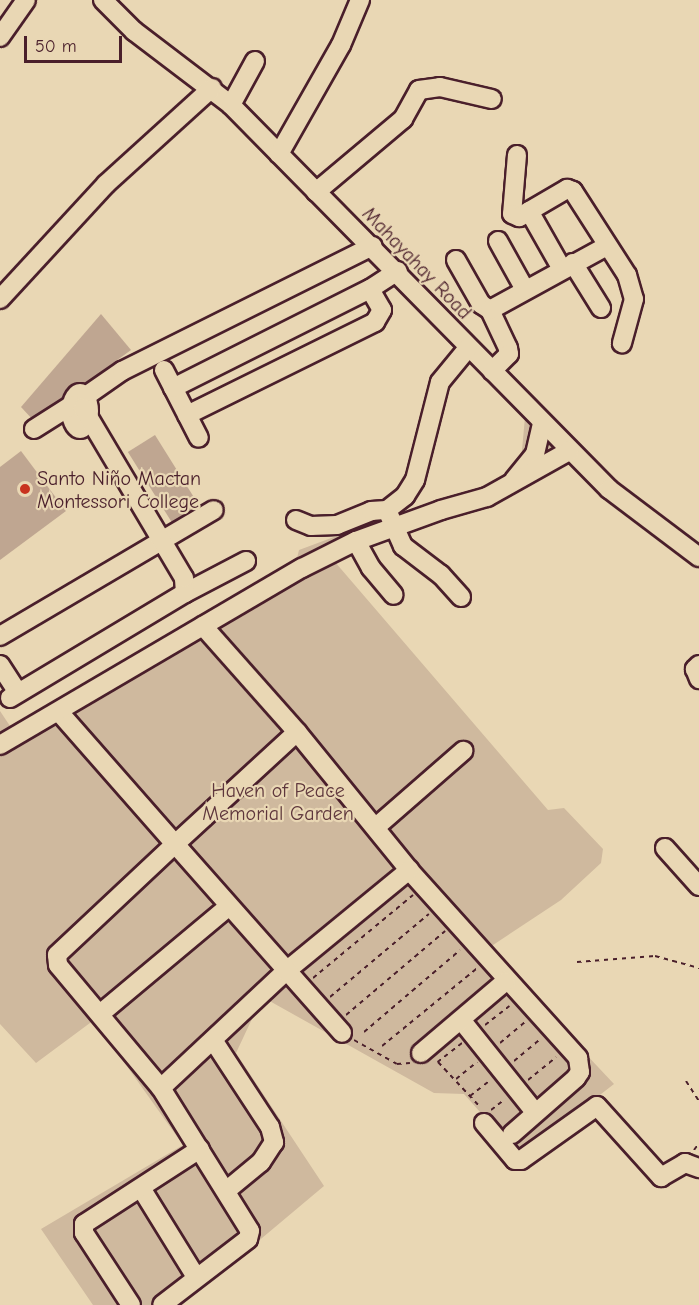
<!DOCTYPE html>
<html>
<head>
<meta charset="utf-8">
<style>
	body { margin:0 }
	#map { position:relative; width:699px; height:1305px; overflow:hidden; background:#e9d7b4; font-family:"Comic Neue",sans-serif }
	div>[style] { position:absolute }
	.green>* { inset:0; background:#cfb99e }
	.building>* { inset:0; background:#bfa691; transform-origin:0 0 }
	.path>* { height:2px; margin-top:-1px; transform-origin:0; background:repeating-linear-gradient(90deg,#4a1f2b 0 4.5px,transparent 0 9px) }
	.roads { filter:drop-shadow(2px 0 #4a1f2b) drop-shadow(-2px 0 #4a1f2b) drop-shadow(0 2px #4a1f2b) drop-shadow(0 -2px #4a1f2b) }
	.minor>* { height:18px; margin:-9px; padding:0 9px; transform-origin:9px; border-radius:9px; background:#e9d7b4 }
	.minor>.ring { margin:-9px; padding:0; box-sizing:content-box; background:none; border:18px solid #e9d7b4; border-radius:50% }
	.dots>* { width:16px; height:16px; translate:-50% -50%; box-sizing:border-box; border:3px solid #e9d7b4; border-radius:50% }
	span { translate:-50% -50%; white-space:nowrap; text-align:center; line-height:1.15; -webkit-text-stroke:4.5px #e9d7b4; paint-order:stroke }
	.street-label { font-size:20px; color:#4a1f2b }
	.poi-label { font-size:20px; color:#4a1f2b }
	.left { translate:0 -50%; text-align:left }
	.park-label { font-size:20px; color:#5e363c }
	.scale { position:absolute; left:24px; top:36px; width:98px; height:27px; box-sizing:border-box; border:3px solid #4a1f2b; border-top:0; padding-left:8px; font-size:18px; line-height:21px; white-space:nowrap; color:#4a1f2b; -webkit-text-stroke:4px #e9d7b4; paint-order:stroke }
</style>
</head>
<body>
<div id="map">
	<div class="green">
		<i style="clip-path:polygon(525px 417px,568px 460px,516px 492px,410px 528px,335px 562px,548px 810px,564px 808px,603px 849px,601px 863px,561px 900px,487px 949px,614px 1084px,520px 1157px,464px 1094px,434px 1093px,266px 999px,259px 1004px,236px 1053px,324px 1186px,182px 1305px,93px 1305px,41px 1229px,183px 1145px,94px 1020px,36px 1063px,0 1024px,0 711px,12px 729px,296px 562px,299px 550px,401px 512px,495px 491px,521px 461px)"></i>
	</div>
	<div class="building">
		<i style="clip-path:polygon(101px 314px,131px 350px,34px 421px,21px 407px)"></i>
		<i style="left:155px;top:435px;width:87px;height:32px;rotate:58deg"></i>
		<i style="clip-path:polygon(21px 451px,66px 511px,0 560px,0 467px)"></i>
	</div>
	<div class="path">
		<i style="left:577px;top:962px;width:78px;rotate:-4.4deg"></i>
		<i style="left:655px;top:956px;width:46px;rotate:15.3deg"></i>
		<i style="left:313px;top:978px;width:130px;rotate:-39.7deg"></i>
		<i style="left:330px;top:997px;width:129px;rotate:-40deg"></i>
		<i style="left:346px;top:1015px;width:130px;rotate:-40.3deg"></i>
		<i style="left:485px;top:1025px;width:31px;rotate:-38deg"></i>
		<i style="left:364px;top:1032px;width:126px;rotate:-40.5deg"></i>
		<i style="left:354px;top:1040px;width:49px;rotate:29.2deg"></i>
		<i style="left:397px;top:1064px;width:13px;rotate:-4deg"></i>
		<i style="left:462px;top:1043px;width:31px;rotate:142deg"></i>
		<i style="left:438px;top:1062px;width:63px;rotate:46.9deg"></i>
		<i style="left:500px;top:1043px;width:33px;rotate:-40deg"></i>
		<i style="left:382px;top:1046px;width:122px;rotate:-39.3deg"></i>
		<i style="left:514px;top:1061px;width:34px;rotate:-40deg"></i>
		<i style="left:456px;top:1079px;width:27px;rotate:-39deg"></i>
		<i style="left:528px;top:1080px;width:36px;rotate:-39deg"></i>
		<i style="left:686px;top:1081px;width:24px;rotate:57deg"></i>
		<i style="left:470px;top:1096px;width:24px;rotate:-38deg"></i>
		<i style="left:491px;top:1110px;width:18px;rotate:-38deg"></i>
		<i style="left:694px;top:1150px;width:9px;rotate:-54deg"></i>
	</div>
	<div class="roads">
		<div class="minor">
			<i style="left:103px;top:0;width:44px;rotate:45deg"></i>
			<i style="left:134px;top:31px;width:122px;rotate:37.3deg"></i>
			<i style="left:231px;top:105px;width:539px;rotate:45.45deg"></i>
			<i style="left:609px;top:489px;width:113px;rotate:37.1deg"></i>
			<i style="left:0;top:37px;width:45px;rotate:-54.9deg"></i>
			<i style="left:231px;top:105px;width:50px;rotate:-61.4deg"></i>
			<i style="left:279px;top:154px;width:125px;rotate:-60.4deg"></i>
			<i style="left:341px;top:45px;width:49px;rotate:-67.1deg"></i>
			<i style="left:517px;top:155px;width:59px;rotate:94.8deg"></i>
			<i style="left:512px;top:214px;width:8px;rotate:23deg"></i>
			<i style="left:519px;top:217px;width:56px;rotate:-30.3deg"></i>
			<i style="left:567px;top:189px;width:6px;rotate:18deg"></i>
			<i style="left:573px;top:191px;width:100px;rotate:57.3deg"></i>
			<i style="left:627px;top:275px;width:25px;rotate:74deg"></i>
			<i style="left:634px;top:299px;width:46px;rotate:105.3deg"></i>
			<i style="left:316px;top:192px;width:114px;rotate:-40deg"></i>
			<i style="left:403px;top:119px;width:33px;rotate:-61deg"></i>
			<i style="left:419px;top:90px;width:21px;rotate:-8deg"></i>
			<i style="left:440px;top:87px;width:53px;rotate:13deg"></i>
			<i style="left:529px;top:211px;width:67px;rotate:60.4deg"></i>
			<i style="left:498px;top:241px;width:54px;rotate:61deg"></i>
			<i style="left:456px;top:260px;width:51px;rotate:60.4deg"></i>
			<i style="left:481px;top:304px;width:11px;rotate:34deg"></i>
			<i style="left:490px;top:310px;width:42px;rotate:64.7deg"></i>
			<i style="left:508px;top:348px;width:6px;rotate:81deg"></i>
			<i style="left:509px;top:354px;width:24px;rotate:135deg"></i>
			<i style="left:573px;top:263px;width:53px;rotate:58.1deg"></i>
			<i style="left:0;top:299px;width:156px;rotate:-47.3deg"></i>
			<i style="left:106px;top:184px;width:143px;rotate:-42.2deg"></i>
			<i style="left:490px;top:310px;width:133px;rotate:-28.7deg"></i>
			<i style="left:164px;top:370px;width:76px;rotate:62.8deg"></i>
			<i style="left:173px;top:388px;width:220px;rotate:-26.7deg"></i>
			<i style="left:370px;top:289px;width:33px;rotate:-33deg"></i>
			<i class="ring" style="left:71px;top:393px;width:-2px;height:-2px"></i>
			<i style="left:86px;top:396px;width:44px;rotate:-34.8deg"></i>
			<i style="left:122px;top:371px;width:280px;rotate:-26.5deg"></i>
			<i style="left:187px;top:415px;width:210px;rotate:-26.3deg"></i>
			<i style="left:375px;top:322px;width:14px;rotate:-60deg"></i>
			<i style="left:382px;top:310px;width:24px;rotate:-120deg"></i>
			<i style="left:34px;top:429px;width:45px;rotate:-32.3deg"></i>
			<i style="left:514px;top:480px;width:33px;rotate:-51deg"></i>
			<i style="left:535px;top:454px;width:32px;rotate:-77deg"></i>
			<i style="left:296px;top:520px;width:16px;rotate:22deg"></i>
			<i style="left:311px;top:526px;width:26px;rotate:-2deg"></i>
			<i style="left:337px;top:525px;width:37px;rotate:-22deg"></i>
			<i style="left:371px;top:511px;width:16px;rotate:-4deg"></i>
			<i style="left:356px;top:541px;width:31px;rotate:61deg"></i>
			<i style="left:371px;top:568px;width:35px;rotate:50deg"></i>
			<i style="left:185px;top:593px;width:69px;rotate:-27.7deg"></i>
			<i style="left:461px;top:597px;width:30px;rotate:-132deg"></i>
			<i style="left:441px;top:575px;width:48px;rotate:-142.7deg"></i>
			<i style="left:403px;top:546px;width:39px;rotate:-114deg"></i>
			<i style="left:387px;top:510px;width:23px;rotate:-38deg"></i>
			<i style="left:405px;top:496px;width:19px;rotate:-58deg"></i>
			<i style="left:415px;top:480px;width:101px;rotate:-75.7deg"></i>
			<i style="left:440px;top:382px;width:44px;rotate:-50.5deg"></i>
			<i style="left:203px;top:626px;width:142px;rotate:48.4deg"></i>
			<i style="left:297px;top:732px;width:178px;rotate:50.9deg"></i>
			<i style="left:409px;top:870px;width:253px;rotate:48deg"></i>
			<i style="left:578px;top:1058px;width:14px;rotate:82deg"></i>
			<i style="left:580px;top:1072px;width:7px;rotate:124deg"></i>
			<i style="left:576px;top:1078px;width:85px;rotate:138.8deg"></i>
			<i style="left:0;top:636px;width:248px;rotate:-30.5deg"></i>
			<i style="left:0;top:665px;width:33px;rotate:57deg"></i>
			<i style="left:699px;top:665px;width:6px;rotate:135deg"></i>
			<i style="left:695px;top:669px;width:11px;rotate:68deg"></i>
			<i style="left:10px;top:698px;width:204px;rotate:-31deg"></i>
			<i style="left:185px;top:593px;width:15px;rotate:-94deg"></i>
			<i style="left:184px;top:578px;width:198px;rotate:-120.7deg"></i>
			<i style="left:59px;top:712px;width:176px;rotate:48.7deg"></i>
			<i style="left:175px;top:844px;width:162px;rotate:136.8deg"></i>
			<i style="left:57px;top:955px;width:10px;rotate:84deg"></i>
			<i style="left:58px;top:965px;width:160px;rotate:50.1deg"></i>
			<i style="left:161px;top:1088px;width:170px;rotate:-43.1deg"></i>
			<i style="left:285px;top:972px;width:161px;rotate:-39.4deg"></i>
			<i style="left:297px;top:732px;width:166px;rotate:137.4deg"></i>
			<i style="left:175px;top:844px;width:252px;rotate:48.5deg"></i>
			<i style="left:0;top:745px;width:350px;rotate:-30.4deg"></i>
			<i style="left:302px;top:568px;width:60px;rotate:-26.6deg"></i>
			<i style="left:356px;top:541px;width:90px;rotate:-20deg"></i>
			<i style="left:441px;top:510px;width:48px;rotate:-15.8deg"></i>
			<i style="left:487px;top:497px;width:94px;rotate:-29.3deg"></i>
			<i style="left:376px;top:827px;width:116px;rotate:-41.1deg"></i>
			<i style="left:665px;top:848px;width:51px;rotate:48.2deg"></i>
			<i style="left:100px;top:1014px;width:168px;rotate:-39.9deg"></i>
			<i style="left:462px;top:1021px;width:117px;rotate:51.3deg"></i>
			<i style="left:213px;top:1040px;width:104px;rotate:56.8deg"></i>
			<i style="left:270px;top:1127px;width:16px;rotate:75deg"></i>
			<i style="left:274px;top:1142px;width:24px;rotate:123deg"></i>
			<i style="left:261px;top:1162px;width:45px;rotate:140.4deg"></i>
			<i style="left:421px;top:1053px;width:111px;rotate:-40.3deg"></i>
			<i style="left:161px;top:1088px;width:168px;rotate:58.1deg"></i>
			<i style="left:250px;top:1231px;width:8px;rotate:104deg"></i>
			<i style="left:248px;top:1239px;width:108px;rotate:142.5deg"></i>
			<i style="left:484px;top:1123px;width:48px;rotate:50deg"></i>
			<i style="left:515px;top:1160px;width:6px"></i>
			<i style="left:521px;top:1160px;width:93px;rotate:-35.4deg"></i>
			<i style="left:597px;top:1106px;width:96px;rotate:48deg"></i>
			<i style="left:661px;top:1177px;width:28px;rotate:-30deg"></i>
			<i style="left:685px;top:1163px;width:15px;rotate:20deg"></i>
			<i style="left:141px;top:1188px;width:105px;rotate:58.3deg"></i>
			<i style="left:131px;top:1305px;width:86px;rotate:-123.1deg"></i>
			<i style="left:84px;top:1233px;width:9px;rotate:-90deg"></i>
			<i style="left:84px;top:1224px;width:138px;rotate:-32.9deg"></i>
		</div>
	</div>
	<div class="dots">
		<i style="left:25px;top:489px;background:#c8321e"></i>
	</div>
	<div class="street-label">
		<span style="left:417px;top:263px;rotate:46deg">Mahayahay Road</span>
	</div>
	<div class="poi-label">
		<span class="left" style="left:37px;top:490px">Santo Niño Mactan<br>Montessori College</span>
	</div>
	<div class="park-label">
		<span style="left:278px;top:802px">Haven of Peace<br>Memorial Garden</span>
	</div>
	<div class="scale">50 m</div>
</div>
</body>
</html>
